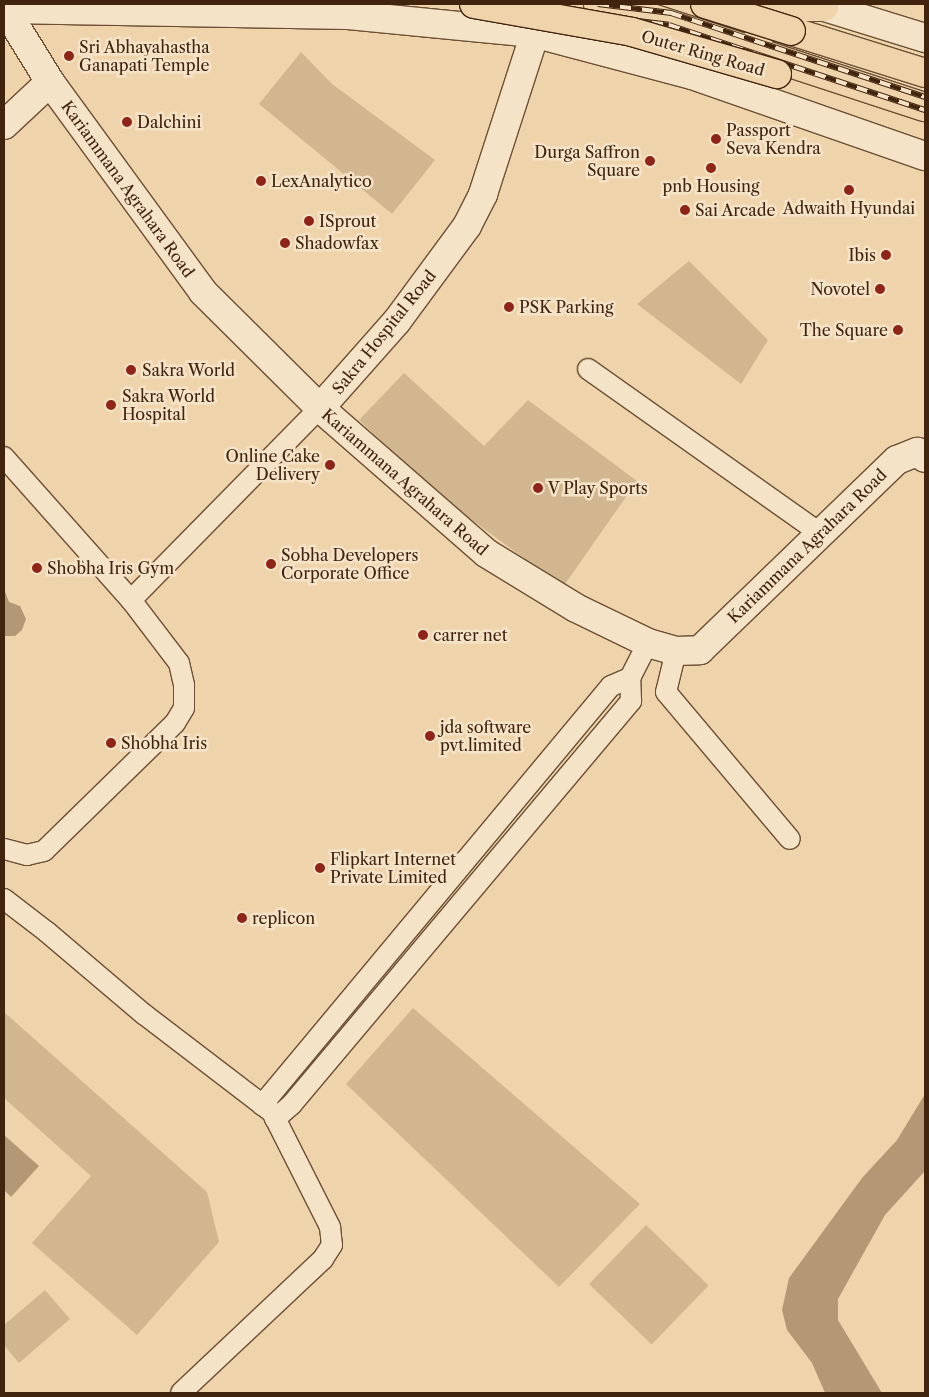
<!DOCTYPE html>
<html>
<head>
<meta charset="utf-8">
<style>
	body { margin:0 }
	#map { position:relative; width:929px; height:1397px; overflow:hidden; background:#efd4ab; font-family:"Libre Caslon Text",serif }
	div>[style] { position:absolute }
	.green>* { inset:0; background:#d1b690; transform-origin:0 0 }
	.water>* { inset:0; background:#b49876 }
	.roads { filter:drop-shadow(1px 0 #6c5035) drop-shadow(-1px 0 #6c5035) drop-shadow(0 1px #6c5035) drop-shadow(0 -1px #6c5035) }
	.street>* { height:20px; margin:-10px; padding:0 10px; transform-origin:10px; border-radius:10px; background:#f5e3c8 }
	.secondary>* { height:28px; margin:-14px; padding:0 14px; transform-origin:14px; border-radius:14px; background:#f5e3c8 }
	.highway>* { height:28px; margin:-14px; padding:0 14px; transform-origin:14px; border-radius:14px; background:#efd4ab }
	.rail>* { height:5.5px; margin-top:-2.75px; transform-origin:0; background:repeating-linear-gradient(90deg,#f5e3c8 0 11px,#41240e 0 22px); box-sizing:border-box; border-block:1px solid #41240e }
	.bridges { filter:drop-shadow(1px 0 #41240e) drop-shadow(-1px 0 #41240e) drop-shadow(0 1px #41240e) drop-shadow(0 -1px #41240e) }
	.highway-bridge>* { height:28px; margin:-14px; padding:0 14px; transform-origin:14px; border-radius:14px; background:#efd4ab }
	.dots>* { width:14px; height:14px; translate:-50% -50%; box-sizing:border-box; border:2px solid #f5e3c8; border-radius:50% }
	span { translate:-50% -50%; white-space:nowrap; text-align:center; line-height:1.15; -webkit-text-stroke:5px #f5e3c8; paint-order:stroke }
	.poi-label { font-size:16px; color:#41240e }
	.left { translate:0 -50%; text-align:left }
	.right { translate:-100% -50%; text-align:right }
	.street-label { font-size:16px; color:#41240e }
	.frame { position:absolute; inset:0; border:5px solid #41240e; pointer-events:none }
</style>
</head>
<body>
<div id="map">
	<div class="green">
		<i style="clip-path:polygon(301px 52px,332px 84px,435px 160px,392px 214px,259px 104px)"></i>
		<i style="clip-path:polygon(689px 261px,768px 340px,741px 384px,637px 304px)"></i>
		<i style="clip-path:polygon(404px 373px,484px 446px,528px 400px,637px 481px,563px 587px,438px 495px,359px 420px)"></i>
		<i style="clip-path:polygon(413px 1008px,640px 1204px,559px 1287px,346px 1084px)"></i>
		<i style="clip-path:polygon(4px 1012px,207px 1192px,219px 1242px,137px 1335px,32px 1243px,91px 1176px,4px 1098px)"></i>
		<i style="left:646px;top:1225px;width:87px;height:82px;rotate:44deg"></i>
		<i style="clip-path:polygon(45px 1290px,70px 1319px,19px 1363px,4px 1345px,4px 1325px)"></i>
	</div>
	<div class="water">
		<i style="clip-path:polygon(4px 589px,9px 602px,20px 606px,26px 619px,22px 630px,15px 636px,4px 636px)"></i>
		<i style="clip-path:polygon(925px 1094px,925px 1171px,885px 1215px,838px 1299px,838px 1320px,882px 1393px,825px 1393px,812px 1363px,787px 1330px,782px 1310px,789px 1278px,862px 1178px,897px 1140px)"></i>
		<i style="clip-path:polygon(4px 1135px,39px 1166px,11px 1197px,4px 1190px)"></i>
	</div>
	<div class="roads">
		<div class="street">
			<i style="left:588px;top:369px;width:284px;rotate:35.3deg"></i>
			<i style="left:4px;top:457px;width:191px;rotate:48.4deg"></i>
			<i style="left:131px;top:600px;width:79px;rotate:52.7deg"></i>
			<i style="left:179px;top:663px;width:23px;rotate:77deg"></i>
			<i style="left:184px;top:685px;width:23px;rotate:90deg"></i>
			<i style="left:184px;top:708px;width:17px;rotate:121deg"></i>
			<i style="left:175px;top:723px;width:183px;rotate:135.7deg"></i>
			<i style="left:44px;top:851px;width:17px;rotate:167deg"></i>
			<i style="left:27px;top:855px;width:24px;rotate:-165deg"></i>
			<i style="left:131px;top:600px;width:269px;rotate:-45.5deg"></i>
			<i style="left:676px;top:651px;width:42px;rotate:103.7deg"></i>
			<i style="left:666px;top:692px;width:192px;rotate:49.9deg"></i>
			<i style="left:4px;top:899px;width:54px;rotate:37.5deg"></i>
			<i style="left:47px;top:932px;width:128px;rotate:40.3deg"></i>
			<i style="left:145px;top:1015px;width:160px;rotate:37.4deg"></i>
			<i style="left:272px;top:1112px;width:129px;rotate:63.2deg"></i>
			<i style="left:330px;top:1227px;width:18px;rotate:84deg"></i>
			<i style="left:332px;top:1245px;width:17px;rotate:123deg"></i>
			<i style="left:323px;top:1259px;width:195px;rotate:136.7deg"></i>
			<i style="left:262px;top:1105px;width:545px;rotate:-50.21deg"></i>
			<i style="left:611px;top:686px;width:21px;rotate:-23deg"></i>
			<i style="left:275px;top:1119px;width:23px;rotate:-41deg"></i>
			<i style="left:292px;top:1104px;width:527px;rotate:-49.93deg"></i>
			<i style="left:631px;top:701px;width:23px;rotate:-92deg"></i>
			<i style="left:630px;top:678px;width:39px;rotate:-63deg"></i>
		</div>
		<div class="secondary">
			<i style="left:815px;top:4px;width:115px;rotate:17.2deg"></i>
			<i style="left:4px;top:9px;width:344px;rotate:1deg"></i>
			<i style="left:348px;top:15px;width:186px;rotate:5.6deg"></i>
			<i style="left:533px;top:33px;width:164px;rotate:14.8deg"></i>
			<i style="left:692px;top:75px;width:247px;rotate:19.2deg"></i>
			<i style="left:5px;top:9px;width:86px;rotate:58.3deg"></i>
			<i style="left:50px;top:82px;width:260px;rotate:53.9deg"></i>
			<i style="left:203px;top:292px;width:165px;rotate:44.8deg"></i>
			<i style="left:320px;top:408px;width:220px;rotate:41.1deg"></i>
			<i style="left:486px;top:553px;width:105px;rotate:31.4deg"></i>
			<i style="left:576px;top:608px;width:80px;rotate:25.9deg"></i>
			<i style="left:648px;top:643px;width:29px;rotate:16deg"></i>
			<i style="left:676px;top:651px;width:24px;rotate:-2deg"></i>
			<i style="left:700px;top:650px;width:274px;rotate:-44deg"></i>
			<i style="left:897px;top:460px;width:22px;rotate:-22deg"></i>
			<i style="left:917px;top:452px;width:10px;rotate:37deg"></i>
			<i style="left:4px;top:125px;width:63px;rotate:-43.1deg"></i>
			<i style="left:320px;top:408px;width:116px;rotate:-48.5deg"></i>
			<i style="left:397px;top:321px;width:118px;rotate:-53.6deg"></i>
			<i style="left:467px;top:226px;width:36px;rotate:-63deg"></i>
			<i style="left:483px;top:194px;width:186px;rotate:-72.1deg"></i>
		</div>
		<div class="highway">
			<i style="left:598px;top:4px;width:53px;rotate:14.3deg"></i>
			<i style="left:649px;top:17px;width:290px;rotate:18.1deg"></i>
			<i style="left:791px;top:31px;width:140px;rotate:17.4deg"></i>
			<i style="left:755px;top:44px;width:42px;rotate:-61.6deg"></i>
			<i style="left:775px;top:7px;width:49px"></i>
		</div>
	</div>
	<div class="rail">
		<i style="left:499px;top:4px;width:171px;rotate:7deg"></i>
		<i style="left:669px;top:25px;width:270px;rotate:18.4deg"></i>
		<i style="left:598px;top:4px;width:74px;rotate:7deg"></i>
		<i style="left:671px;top:13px;width:268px;rotate:18.3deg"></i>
	</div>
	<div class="bridges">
		<div class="highway-bridge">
			<i style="left:474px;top:4px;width:160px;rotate:10deg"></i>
			<i style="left:632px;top:32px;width:151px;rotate:16.2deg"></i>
			<i style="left:705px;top:4px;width:90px;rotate:17.4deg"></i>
		</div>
	</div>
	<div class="dots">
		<i style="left:69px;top:56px;background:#8f2418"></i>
		<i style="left:127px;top:122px;background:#8f2418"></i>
		<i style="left:716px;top:139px;background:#8f2418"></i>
		<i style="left:650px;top:161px;background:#8f2418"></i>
		<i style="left:711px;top:168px;background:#8f2418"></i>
		<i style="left:261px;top:181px;background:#8f2418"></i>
		<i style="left:849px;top:190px;background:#8f2418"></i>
		<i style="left:685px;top:210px;background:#8f2418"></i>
		<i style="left:309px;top:221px;background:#8f2418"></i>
		<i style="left:285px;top:243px;background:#8f2418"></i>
		<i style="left:886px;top:255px;background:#8f2418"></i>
		<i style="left:880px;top:289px;background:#8f2418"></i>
		<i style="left:509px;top:307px;background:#8f2418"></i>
		<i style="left:898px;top:330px;background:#8f2418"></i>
		<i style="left:131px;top:370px;background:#8f2418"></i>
		<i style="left:111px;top:405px;background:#8f2418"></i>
		<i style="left:330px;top:465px;background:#8f2418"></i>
		<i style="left:538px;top:488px;background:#8f2418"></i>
		<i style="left:271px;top:564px;background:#8f2418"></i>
		<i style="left:37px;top:568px;background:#8f2418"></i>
		<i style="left:423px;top:635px;background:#8f2418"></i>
		<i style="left:430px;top:736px;background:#8f2418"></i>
		<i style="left:111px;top:743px;background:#8f2418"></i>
		<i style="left:320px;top:868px;background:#8f2418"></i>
		<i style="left:242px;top:918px;background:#8f2418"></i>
	</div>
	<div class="poi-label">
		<span class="left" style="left:79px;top:56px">Sri Abhayahastha<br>Ganapati Temple</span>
		<span class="left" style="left:137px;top:122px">Dalchini</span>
		<span class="left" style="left:726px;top:139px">Passport<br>Seva Kendra</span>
		<span class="right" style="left:640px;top:161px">Durga Saffron<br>Square</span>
		<span class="left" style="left:271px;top:181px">LexAnalytico</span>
		<span style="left:711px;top:186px">pnb Housing</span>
		<span style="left:849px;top:208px">Adwaith Hyundai</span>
		<span class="left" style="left:695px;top:210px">Sai Arcade</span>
		<span class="left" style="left:319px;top:221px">ISprout</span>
		<span class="left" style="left:295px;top:243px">Shadowfax</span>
		<span class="right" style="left:876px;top:255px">Ibis</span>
		<span class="right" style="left:870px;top:289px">Novotel</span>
		<span class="left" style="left:519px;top:307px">PSK Parking</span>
		<span class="right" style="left:888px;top:330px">The Square</span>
		<span class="left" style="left:142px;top:370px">Sakra World</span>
		<span class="left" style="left:122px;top:405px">Sakra World<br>Hospital</span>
		<span class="right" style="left:320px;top:465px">Online Cake<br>Delivery</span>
		<span class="left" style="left:548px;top:488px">V Play Sports</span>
		<span class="left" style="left:281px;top:564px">Sobha Developers<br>Corporate Office</span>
		<span class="left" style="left:47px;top:568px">Shobha Iris Gym</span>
		<span class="left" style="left:433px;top:635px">carrer net</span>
		<span class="left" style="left:440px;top:736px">jda software<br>pvt.limited</span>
		<span class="left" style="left:121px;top:743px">Shobha Iris</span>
		<span class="left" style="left:330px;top:868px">Flipkart Internet<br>Private Limited</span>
		<span class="left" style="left:252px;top:918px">replicon</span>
	</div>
	<div class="street-label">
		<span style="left:703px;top:53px;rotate:16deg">Outer Ring Road</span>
		<span style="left:128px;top:189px;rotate:54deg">Kariammana Agrahara Road</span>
		<span style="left:384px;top:332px;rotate:-51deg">Sakra Hospital Road</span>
		<span style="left:405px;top:482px;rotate:41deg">Kariammana Agrahara Road</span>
		<span style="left:807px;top:546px;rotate:-44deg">Kariammana Agrahara Road</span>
	</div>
	<div class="frame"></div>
</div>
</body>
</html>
